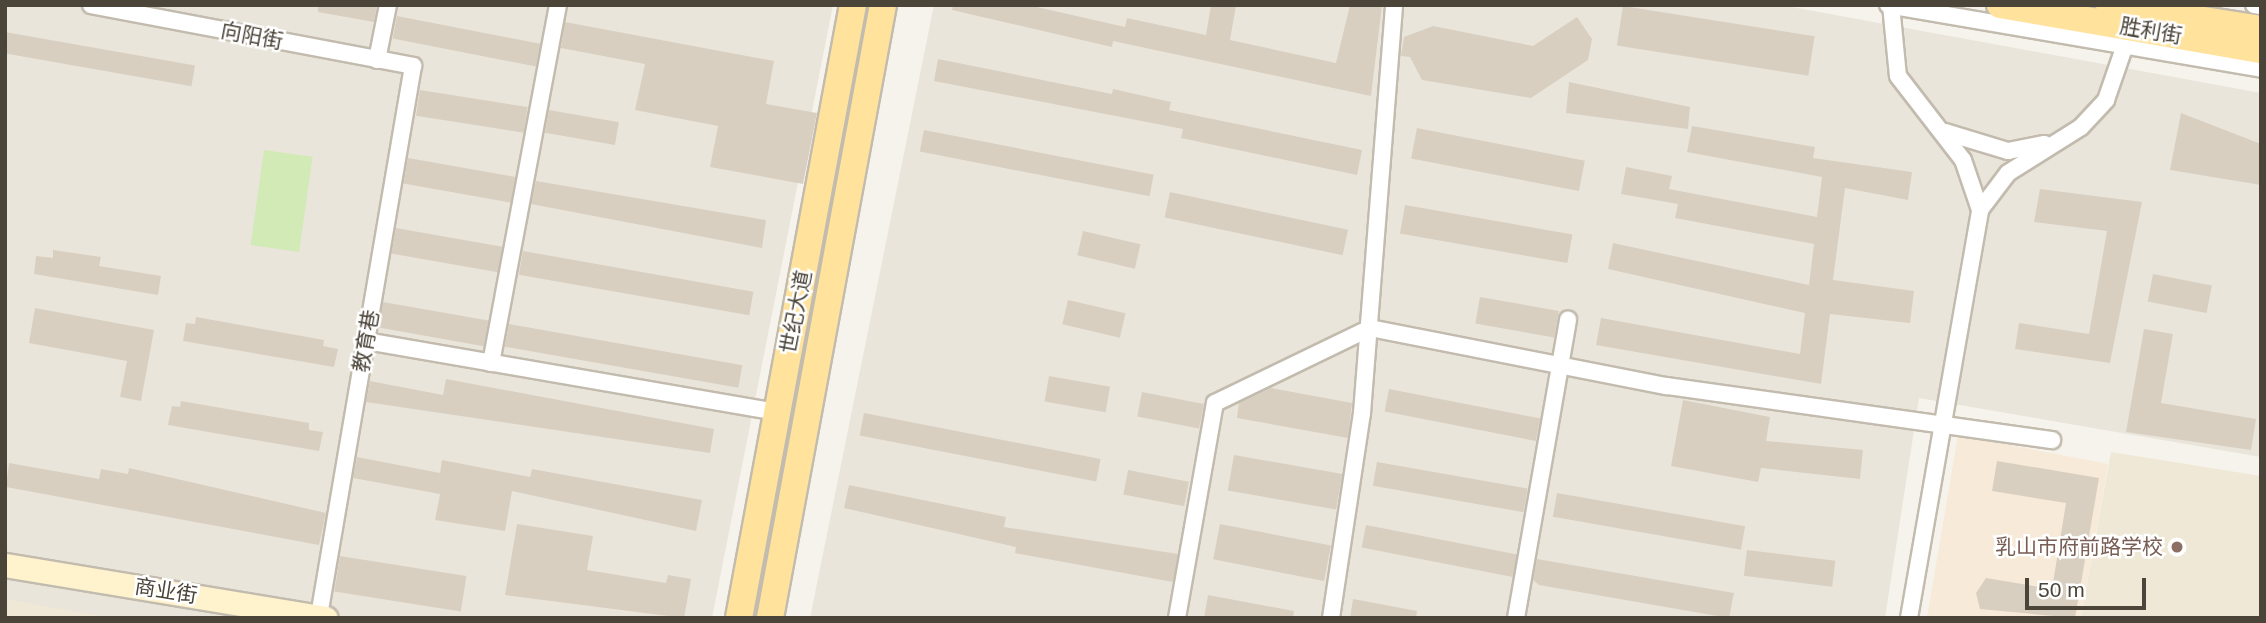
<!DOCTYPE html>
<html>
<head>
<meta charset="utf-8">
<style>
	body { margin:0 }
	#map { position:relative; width:2266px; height:623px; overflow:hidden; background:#f6f3ec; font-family:Helvetica,"Noto Sans SC",sans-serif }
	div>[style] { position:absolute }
	.residential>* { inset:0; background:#eae5da }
	.commercial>* { inset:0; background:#f7ead8 }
	.education>* { inset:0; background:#efe8d6 }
	.green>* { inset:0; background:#d2eab5; transform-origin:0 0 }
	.building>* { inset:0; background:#d8cfc1; transform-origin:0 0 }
	.roads { filter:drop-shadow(2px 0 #c2bbae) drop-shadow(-2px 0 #c2bbae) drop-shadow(0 2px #c2bbae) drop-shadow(0 -2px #c2bbae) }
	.street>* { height:16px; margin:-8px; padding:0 8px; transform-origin:8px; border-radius:8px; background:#fff }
	.secondary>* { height:23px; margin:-11.5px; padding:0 11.5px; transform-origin:11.5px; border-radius:11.5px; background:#fff3cd }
	.primary>* { height:26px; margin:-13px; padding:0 13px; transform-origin:13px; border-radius:13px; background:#ffe39c }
	.dots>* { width:19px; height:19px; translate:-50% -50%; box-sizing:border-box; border:4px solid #fff; border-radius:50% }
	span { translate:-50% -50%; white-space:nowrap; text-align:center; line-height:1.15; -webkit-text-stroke:5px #fff; paint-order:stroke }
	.street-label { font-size:21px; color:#4b4439 }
	.education-label { font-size:21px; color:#785e54 }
	.right { translate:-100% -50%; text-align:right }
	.frame { position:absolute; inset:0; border:7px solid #4b4439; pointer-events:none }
	.scale { position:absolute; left:2025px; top:578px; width:121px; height:32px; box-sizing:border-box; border:4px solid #4b4439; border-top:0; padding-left:9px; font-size:21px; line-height:24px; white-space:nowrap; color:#4b4439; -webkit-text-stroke:5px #fff; paint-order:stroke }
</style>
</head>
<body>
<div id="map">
	<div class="residential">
		<i style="clip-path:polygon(5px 5px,833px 5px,712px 618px,5px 618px)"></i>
		<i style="clip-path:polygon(934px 5px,1781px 5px,2261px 93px,2261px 457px,1919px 398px,1885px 618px,810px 618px)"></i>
	</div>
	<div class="commercial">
		<i style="clip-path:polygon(1958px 435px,2108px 464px,2081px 618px,1927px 618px)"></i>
	</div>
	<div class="education">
		<i style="clip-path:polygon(2111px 452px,2261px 476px,2261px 618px,2081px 618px)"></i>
		<i style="clip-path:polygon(5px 599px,109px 618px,5px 618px)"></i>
	</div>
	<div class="green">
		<i style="left:264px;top:150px;width:49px;height:96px;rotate:8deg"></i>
	</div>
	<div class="building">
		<i style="clip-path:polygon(318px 5px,377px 5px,374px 22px,318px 12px)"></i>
		<i style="clip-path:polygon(953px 5px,1028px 5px,1125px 27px,1127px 18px,1206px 35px,1211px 5px,1236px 5px,1230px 40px,1336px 63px,1350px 5px,1382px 5px,1371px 96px,1113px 41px,1112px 47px,952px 10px)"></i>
		<i style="left:1623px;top:6px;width:194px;height:40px;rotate:9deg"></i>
		<i style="left:397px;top:16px;width:146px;height:23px;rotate:11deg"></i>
		<i style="clip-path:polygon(1577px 17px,1592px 39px,1588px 60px,1531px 98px,1422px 80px,1410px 57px,1401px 56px,1404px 37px,1433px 26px,1533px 46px)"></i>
		<i style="clip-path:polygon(565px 22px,774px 61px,766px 104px,817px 113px,803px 184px,710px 167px,718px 126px,635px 110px,645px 64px,561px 48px)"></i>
		<i style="left:5px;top:32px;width:193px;height:21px;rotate:10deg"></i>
		<i style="clip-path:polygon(938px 59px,1112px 94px,1113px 89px,1171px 102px,1169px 110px,1362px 150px,1357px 175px,1181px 138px,1183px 129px,934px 81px)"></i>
		<i style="clip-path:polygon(1569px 82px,1690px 107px,1688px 129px,1566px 113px)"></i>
		<i style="left:420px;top:90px;width:109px;height:26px;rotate:9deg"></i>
		<i style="left:549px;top:110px;width:71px;height:23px;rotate:10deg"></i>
		<i style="clip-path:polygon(2181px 113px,2261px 144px,2261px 185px,2170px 170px)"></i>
		<i style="clip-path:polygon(1692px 126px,1815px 147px,1813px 158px,1912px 172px,1908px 200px,1845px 188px,1833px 280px,1914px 291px,1910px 323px,1830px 314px,1821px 384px,1596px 345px,1601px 318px,1800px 354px,1805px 313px,1608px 269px,1613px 243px,1809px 285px,1814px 244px,1675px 218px,1678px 204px,1621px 194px,1626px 167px,1672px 176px,1669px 189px,1817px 217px,1822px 177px,1687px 152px)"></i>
		<i style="left:1417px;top:128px;width:171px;height:31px;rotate:11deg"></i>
		<i style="left:924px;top:130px;width:234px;height:22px;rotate:11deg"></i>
		<i style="left:408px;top:158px;width:109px;height:26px;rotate:10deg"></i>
		<i style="clip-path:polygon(536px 181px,766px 220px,762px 248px,531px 204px)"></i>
		<i style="clip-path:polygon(2040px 189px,2142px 202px,2110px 363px,2015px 349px,2019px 323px,2089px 334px,2107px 231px,2034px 222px)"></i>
		<i style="left:1170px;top:192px;width:182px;height:26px;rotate:12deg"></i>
		<i style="left:1405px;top:205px;width:170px;height:29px;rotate:10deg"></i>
		<i style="left:396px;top:228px;width:108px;height:26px;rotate:10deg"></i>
		<i style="left:1083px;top:231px;width:59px;height:25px;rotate:13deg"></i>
		<i style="clip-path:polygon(53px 250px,101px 257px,99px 266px,161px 276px,158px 295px,34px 274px,36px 256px,53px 258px)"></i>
		<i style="left:523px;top:251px;width:234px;height:24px;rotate:10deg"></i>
		<i style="left:2153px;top:274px;width:60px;height:28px;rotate:11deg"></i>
		<i style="left:1480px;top:297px;width:80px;height:27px;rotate:10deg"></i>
		<i style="left:1068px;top:300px;width:59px;height:25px;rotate:13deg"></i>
		<i style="left:383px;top:302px;width:107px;height:26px;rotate:10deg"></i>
		<i style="clip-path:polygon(35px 308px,154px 330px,141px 401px,120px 397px,127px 361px,29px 343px)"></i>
		<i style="clip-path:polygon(196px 317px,324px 340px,323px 346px,338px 349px,334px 367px,183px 341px,186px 323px,195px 324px)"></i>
		<i style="left:509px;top:324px;width:237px;height:23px;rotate:10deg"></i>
		<i style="clip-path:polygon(2144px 329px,2173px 334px,2161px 403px,2256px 419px,2251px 450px,2126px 432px)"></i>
		<i style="left:1049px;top:376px;width:62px;height:26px;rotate:10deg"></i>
		<i style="clip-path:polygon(446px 379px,714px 429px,710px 453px,366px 402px,370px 381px,443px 395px)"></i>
		<i style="clip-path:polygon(1271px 388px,1352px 403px,1348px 438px,1237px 418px,1239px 403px)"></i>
		<i style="left:1389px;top:389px;width:154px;height:23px;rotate:11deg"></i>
		<i style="left:1142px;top:392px;width:63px;height:25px;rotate:11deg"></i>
		<i style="clip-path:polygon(1683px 400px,1770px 417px,1766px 441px,1863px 450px,1860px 479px,1761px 468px,1758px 482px,1671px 466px)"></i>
		<i style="clip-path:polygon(181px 401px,309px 423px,309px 430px,323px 432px,319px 451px,168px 425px,172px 406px,180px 407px)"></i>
		<i style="left:864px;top:413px;width:241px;height:23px;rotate:11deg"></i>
		<i style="left:1234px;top:455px;width:110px;height:36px;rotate:10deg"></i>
		<i style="clip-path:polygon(357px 457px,440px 473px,442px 460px,530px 477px,532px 469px,702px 500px,696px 531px,512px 491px,505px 531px,435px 520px,440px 494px,353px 478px)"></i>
		<i style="clip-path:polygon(1997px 461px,2099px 478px,2075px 618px,1980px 609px,1976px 593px,1986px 578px,2052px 589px,2066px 503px,1992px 491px)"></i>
		<i style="left:1377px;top:462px;width:153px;height:24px;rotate:10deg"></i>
		<i style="clip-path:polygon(9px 463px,99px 479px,101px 469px,128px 474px,129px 468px,326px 513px,319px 545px,6px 487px)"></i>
		<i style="left:1128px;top:470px;width:62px;height:25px;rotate:11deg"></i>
		<i style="clip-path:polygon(849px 485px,1006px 517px,1004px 527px,1178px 554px,1173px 582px,1015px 553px,1016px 547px,844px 508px)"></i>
		<i style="left:1557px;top:493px;width:191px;height:24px;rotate:10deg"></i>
		<i style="clip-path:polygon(517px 524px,593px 536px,587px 570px,666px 583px,668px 575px,691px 579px,684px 618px,505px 595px)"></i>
		<i style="left:1220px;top:524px;width:113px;height:36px;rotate:11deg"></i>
		<i style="left:1366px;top:525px;width:154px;height:23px;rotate:11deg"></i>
		<i style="left:1747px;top:550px;width:89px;height:26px;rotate:7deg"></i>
		<i style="left:340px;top:556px;width:128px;height:36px;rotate:9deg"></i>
		<i style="clip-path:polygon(1537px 559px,1734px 593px,1729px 618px,1539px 585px,1533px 580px)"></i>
		<i style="clip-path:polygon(1208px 595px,1294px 611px,1293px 618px,1204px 618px)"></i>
		<i style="clip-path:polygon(1353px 599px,1417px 611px,1416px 618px,1350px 618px)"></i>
	</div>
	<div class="roads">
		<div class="street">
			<i style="left:91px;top:5px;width:328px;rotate:10.7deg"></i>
			<i style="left:413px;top:66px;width:558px;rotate:99.7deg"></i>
			<i style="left:1888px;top:5px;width:378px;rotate:9.7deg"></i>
			<i style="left:1891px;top:5px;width:71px;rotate:84.4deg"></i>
			<i style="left:1898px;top:76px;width:106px;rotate:52.3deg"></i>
			<i style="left:1963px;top:160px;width:53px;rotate:71.2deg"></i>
			<i style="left:2254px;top:5px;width:7px;rotate:8deg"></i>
			<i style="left:377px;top:60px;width:56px;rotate:-78.7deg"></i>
			<i style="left:1945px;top:132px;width:66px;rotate:16.8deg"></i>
			<i style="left:2008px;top:151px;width:37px;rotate:-11deg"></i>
			<i style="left:366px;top:341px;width:417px;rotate:9.8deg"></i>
			<i style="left:491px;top:363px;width:364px;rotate:-79.4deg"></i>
			<i style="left:1177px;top:618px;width:218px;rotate:-80deg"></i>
			<i style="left:1215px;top:403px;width:172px;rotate:-25.8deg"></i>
			<i style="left:1370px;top:328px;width:303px;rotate:11.1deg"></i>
			<i style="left:1667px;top:386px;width:389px;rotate:8deg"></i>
			<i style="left:1331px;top:618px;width:207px;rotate:-81.4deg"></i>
			<i style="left:1362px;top:413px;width:409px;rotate:-85.5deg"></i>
			<i style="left:1516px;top:618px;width:303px;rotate:-80.1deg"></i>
			<i style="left:1909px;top:618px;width:414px;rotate:-80.1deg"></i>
			<i style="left:1980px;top:210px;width:46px;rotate:-52.9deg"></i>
			<i style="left:2008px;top:173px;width:86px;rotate:-32.2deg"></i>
			<i style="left:2081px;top:127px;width:37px;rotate:-47deg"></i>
			<i style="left:2106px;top:100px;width:76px;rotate:-70.9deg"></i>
		</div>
		<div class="secondary">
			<i style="left:5px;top:565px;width:325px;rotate:9.4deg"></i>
		</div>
		<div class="primary">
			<i style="left:2000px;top:5px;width:265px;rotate:9.8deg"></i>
			<i style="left:2109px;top:5px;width:154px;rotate:9deg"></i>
			<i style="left:739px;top:618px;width:624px;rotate:-79.47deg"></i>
			<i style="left:770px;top:618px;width:623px;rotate:-79.56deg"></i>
		</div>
	</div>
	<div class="dots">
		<i style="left:2177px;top:547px;background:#8d6e63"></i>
	</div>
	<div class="street-label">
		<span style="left:2151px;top:31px;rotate:10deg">胜利街</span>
		<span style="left:252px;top:36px;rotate:11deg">向阳街</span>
		<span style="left:796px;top:312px;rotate:-79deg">世纪大道</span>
		<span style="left:366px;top:341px;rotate:-80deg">教育巷</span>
		<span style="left:166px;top:591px;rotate:9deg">商业街</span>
	</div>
	<div class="education-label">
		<span class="right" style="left:2163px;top:547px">乳山市府前路学校</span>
	</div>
	<div class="frame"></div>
	<div class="scale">50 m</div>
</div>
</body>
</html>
